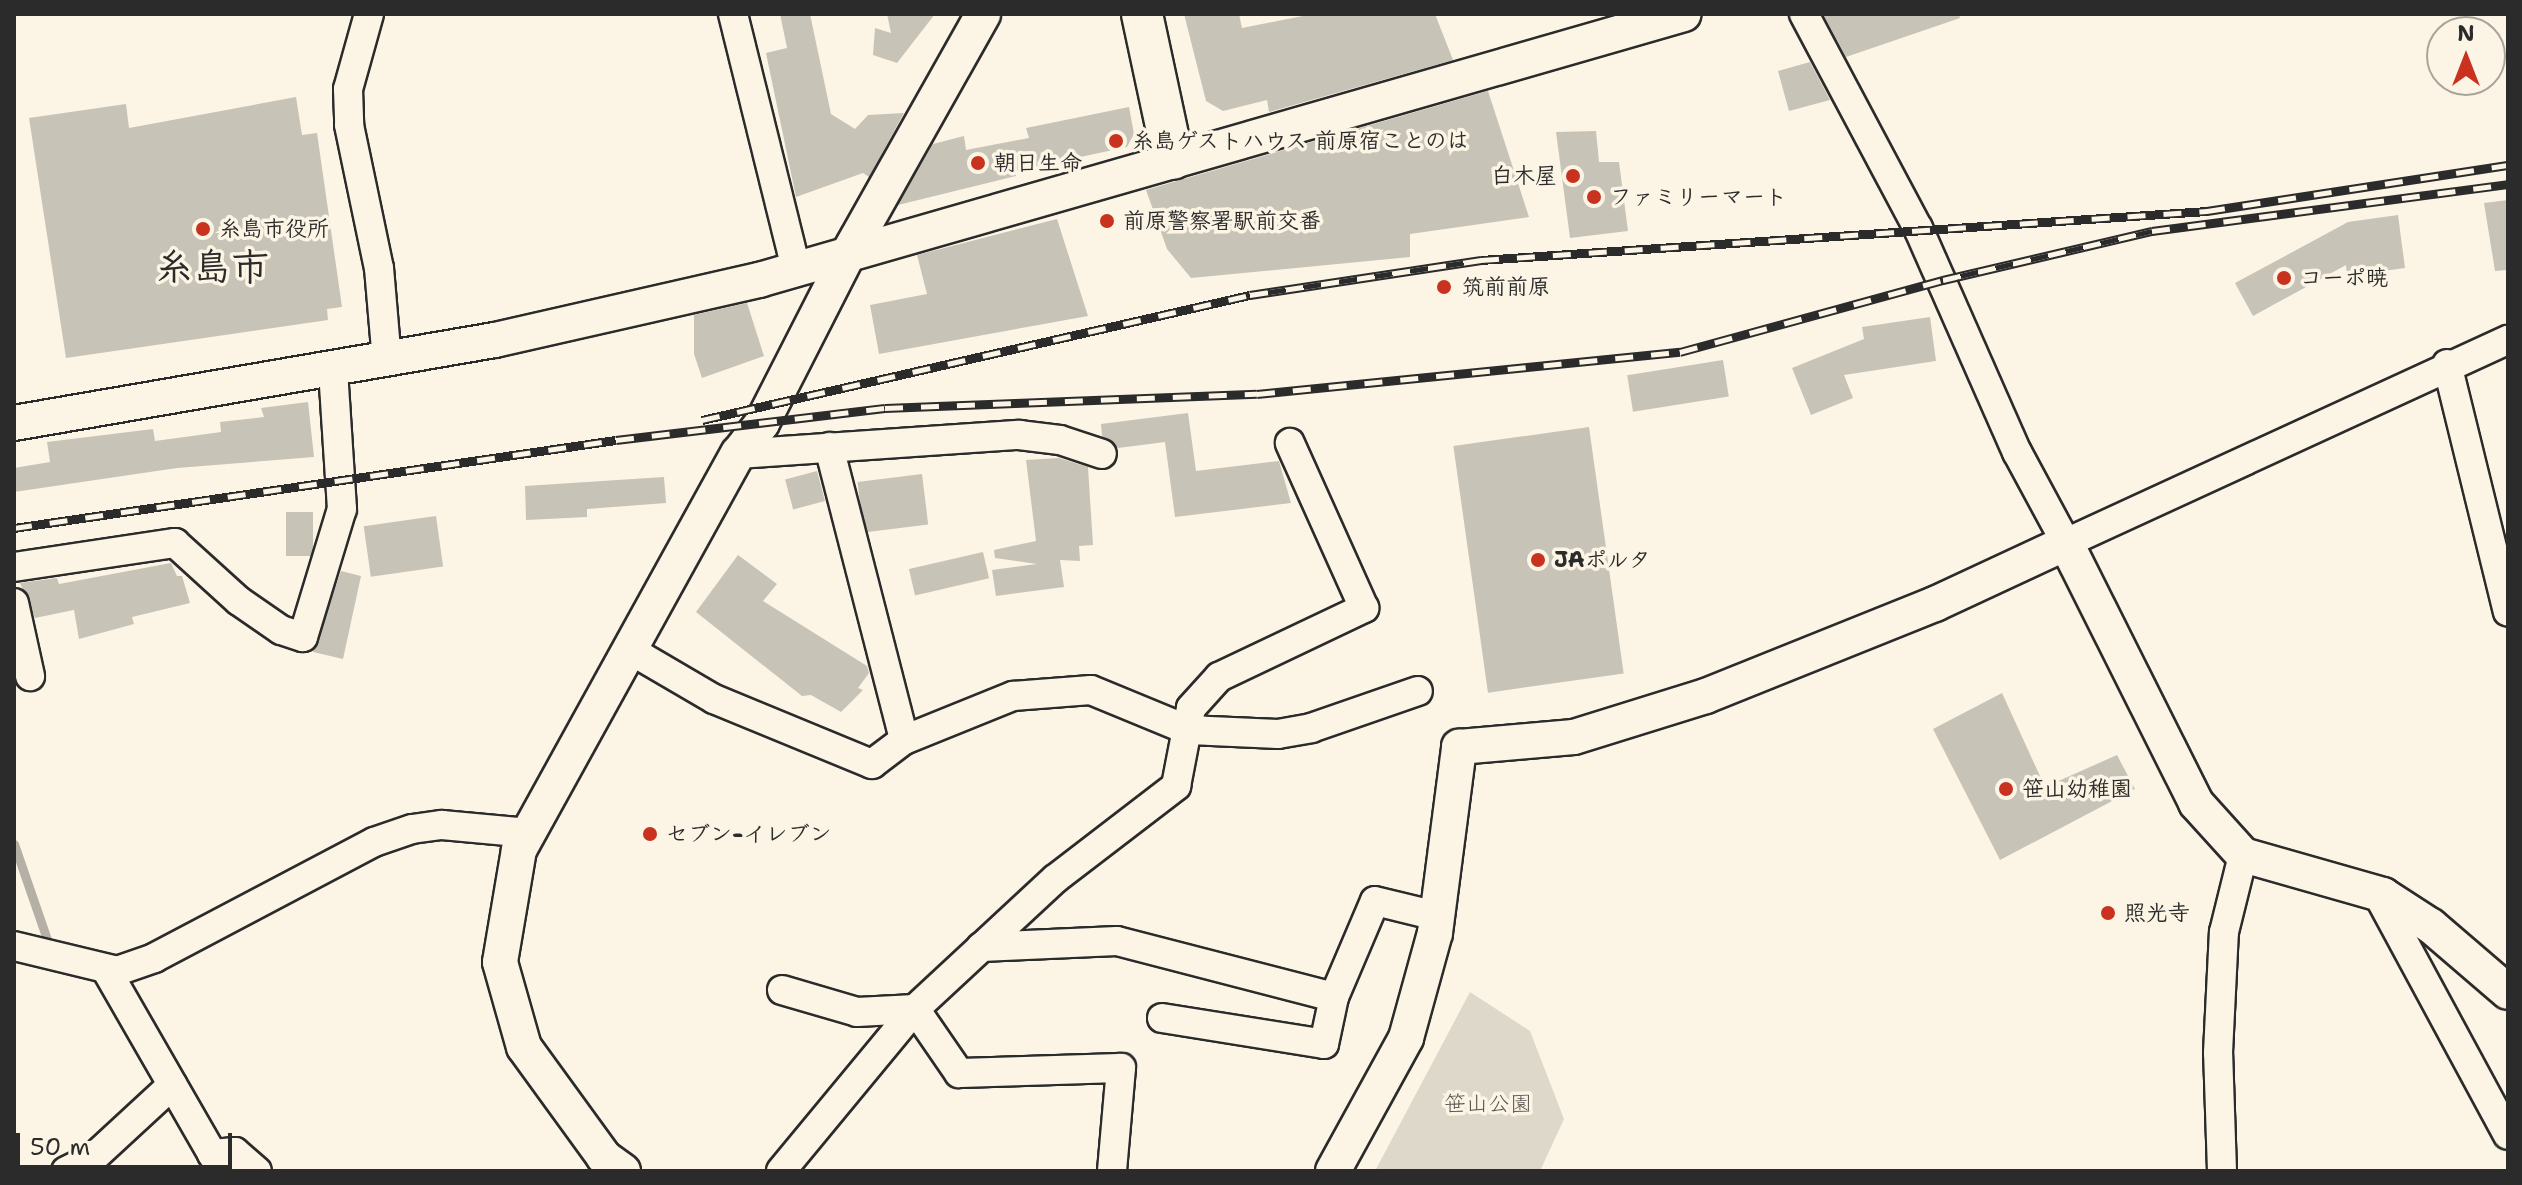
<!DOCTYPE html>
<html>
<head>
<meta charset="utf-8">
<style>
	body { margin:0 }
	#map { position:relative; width:2522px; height:1185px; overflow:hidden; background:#fcf5e5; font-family:"Shantell Sans","Klee One",sans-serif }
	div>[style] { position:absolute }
	.green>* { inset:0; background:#ded8ca }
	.stream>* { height:9px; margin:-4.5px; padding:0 4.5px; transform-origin:4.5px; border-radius:4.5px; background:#b4b0a5 }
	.building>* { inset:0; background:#c8c3b7; transform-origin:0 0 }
	.roads { filter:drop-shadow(2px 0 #2b2b2b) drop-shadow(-2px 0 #2b2b2b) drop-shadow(0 2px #2b2b2b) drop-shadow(0 -2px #2b2b2b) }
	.minor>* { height:28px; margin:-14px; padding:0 14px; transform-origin:14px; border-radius:14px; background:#fcf5e5 }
	.tertiary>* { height:34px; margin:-17px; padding:0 17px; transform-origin:17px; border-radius:17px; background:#fcf5e5 }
	.secondary>* { height:40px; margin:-20px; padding:0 20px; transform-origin:20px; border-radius:20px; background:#fcf5e5 }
	.rail>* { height:9px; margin-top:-4.5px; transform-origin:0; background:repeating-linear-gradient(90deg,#fcf5e5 0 18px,#2b2b2b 0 36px); box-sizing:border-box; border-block:2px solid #2b2b2b }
	.dots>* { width:22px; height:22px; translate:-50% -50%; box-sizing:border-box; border:4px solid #fcf5e5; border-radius:50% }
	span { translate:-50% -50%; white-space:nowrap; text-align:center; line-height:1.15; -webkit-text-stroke:7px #fcf5e5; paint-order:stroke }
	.poi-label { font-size:22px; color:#2b2b2b; font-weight:700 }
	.left { translate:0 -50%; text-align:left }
	.right { translate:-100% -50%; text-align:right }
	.park-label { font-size:22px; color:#585653 }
	.town-label { font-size:38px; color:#2b2b2b; font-weight:700 }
	.frame { position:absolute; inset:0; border:16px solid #2b2b2b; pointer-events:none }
	.north { position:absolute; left:2426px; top:16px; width:80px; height:80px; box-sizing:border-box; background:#fcf5e5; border:2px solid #a8a49b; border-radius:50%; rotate:0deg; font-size:22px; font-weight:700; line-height:32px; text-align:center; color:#2b2b2b }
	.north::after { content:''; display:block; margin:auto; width:28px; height:36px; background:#c8321e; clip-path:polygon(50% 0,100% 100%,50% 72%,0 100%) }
	.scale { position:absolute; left:16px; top:1133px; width:216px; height:36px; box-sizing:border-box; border:4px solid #2b2b2b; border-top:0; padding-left:10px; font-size:24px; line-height:28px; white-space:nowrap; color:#2b2b2b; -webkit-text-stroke:6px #fcf5e5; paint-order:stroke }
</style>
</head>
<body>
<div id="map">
	<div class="green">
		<i style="clip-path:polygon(1470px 992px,1530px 1031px,1564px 1119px,1540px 1171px,1375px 1171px)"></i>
	</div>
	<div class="stream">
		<i style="left:14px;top:844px;width:107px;rotate:70.9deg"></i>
	</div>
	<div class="building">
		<i style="clip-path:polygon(780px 14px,810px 14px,831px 114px,855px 129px,868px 115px,904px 113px,869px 177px,863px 173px,796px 197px,766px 53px,787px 48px)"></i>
		<i style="clip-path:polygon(887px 14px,935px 14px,897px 63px,873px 55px,875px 28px,891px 33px)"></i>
		<i style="clip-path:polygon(1184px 14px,1239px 14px,1242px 28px,1313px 14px,1435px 14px,1453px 60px,1269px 112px,1267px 100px,1223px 111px,1206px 101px)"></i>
		<i style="clip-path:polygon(1823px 14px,1959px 14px,1960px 18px,1846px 57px)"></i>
		<i style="clip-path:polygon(1810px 62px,1830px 100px,1789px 111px,1778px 71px)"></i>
		<i style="clip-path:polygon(1488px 91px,1529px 217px,1410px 234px,1410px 257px,1191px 278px,1167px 249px,1146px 190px)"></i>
		<i style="clip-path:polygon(296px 97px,302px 135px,317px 133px,342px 307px,327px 309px,328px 320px,66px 358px,29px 118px,126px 104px,129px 128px)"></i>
		<i style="clip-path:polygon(1129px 107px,1134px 134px,1127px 147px,1015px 171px,1016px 176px,898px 205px,933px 144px,964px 136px,966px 150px,1029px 138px,1026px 128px)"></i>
		<i style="clip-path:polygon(1596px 131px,1599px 162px,1619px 162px,1628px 231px,1570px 238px,1556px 132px)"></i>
		<i style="clip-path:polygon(2508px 200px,2508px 270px,2495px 271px,2484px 203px)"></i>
		<i style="clip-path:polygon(2398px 215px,2405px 268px,2347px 276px,2346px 265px,2253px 316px,2235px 283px,2348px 222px)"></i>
		<i style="clip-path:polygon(1057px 219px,1088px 316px,879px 354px,870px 305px,927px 294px,917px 255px)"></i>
		<i style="clip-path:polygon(747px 303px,764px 356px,702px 378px,694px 354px,694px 315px)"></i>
		<i style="clip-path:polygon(1930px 317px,1936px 361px,1844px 375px,1853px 398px,1811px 415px,1792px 368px,1864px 339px,1862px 327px)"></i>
		<i style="left:1723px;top:360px;width:37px;height:97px;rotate:81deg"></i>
		<i style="clip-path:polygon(308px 402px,314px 457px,177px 468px,14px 492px,14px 468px,50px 462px,47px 442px,153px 429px,155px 441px,221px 432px,220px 422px,264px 417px,261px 408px)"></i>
		<i style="clip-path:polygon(1188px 413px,1196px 471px,1279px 461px,1291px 503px,1175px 517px,1165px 442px,1118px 448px,1102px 436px,1101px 424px)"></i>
		<i style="left:1589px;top:427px;width:249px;height:137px;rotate:82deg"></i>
		<i style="clip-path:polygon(1059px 458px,1088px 467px,1093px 545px,1079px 546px,1080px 561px,1060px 560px,1064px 587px,996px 596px,992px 570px,1037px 564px,995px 558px,994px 550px,1036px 541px,1026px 460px)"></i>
		<i style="left:817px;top:471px;width:31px;height:33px;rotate:75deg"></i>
		<i style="left:922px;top:474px;width:51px;height:65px;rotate:83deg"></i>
		<i style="clip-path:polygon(664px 477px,666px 503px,587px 509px,587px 517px,526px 520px,525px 486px)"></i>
		<i style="left:286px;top:512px;width:27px;height:44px"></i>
		<i style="left:436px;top:516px;width:51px;height:73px;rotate:82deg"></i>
		<i style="left:983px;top:552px;width:27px;height:76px;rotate:77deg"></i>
		<i style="clip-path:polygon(738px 555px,777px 584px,763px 601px,867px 666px,869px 673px,858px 688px,863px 690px,841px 712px,811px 695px,802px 696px,696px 612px)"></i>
		<i style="clip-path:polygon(171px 563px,177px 576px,182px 576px,190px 603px,132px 617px,134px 624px,79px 639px,74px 610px,35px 618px,20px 583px,57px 578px,59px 584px)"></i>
		<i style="clip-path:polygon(341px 571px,361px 576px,343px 659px,313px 652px)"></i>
		<i style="clip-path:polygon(2002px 693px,2045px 787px,2117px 755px,2135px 789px,2000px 860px,1933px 729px)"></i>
	</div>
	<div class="roads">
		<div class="minor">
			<i style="left:369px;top:14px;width:78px;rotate:105.6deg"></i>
			<i style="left:348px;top:89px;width:36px;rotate:88deg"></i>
			<i style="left:349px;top:125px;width:146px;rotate:78.2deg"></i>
			<i style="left:379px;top:268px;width:93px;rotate:85.1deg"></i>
			<i style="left:733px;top:14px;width:263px;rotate:76.1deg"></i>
			<i style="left:1804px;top:14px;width:242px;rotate:62deg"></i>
			<i style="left:1918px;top:228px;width:245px;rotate:66.2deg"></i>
			<i style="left:2017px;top:452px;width:103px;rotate:61.7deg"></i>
			<i style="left:2066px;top:543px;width:486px;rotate:-24.7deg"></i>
			<i style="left:2447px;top:364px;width:255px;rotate:76.2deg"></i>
			<i style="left:829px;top:447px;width:302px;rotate:75.6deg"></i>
			<i style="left:738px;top:454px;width:282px;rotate:-3.9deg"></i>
			<i style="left:1019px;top:435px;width:41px;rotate:7deg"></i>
			<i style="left:1060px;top:440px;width:44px;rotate:18.4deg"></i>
			<i style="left:14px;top:567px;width:163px;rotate:-8.5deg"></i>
			<i style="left:175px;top:543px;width:86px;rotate:42.2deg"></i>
			<i style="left:239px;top:601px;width:51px;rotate:34.6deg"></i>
			<i style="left:281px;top:630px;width:23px;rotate:18deg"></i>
			<i style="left:303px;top:637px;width:134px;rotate:-73.1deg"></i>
			<i style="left:342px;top:509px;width:139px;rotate:-93.7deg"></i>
			<i style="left:14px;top:603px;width:75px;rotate:77.6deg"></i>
			<i style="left:630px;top:650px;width:97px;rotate:30.3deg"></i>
			<i style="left:714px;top:699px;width:171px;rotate:22.4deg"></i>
			<i style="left:872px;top:764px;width:40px;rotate:-37deg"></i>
			<i style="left:904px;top:740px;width:118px;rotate:-22deg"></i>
			<i style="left:1013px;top:696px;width:78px;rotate:-4.4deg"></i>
			<i style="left:1091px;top:690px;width:105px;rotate:22.4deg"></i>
			<i style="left:1188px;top:730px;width:90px;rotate:2.5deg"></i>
			<i style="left:1278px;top:734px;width:34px;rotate:-10deg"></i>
			<i style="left:1311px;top:728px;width:113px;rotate:-19.1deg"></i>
			<i style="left:2376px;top:891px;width:277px;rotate:61.6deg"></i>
			<i style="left:14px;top:946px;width:106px;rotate:13.6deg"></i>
			<i style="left:117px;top:971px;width:39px;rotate:-19deg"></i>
			<i style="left:154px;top:958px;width:249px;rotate:-27.8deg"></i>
			<i style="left:374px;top:842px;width:40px;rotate:-18.9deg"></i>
			<i style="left:412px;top:829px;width:30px;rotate:-8deg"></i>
			<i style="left:442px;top:825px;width:87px;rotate:5.3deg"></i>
			<i style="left:981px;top:947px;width:136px;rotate:-2.5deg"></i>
			<i style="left:1117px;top:941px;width:224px;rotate:14.5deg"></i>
			<i style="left:1334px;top:997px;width:104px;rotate:-66.9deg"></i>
			<i style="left:1375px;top:901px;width:64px;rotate:13.6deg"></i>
			<i style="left:107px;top:971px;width:231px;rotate:60.1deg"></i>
			<i style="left:782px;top:990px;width:78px;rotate:16.3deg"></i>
			<i style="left:857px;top:1012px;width:58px;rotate:-3deg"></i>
			<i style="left:915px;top:1009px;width:78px;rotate:55.5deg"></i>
			<i style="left:959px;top:1073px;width:162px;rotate:-1.8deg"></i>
			<i style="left:1121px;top:1068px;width:103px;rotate:95deg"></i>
			<i style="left:1162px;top:1018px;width:164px;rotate:9.1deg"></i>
			<i style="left:1324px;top:1044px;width:48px;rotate:-78deg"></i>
			<i style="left:212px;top:1154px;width:23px;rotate:-5deg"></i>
			<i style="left:235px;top:1152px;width:29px;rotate:41deg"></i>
			<i style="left:66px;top:1171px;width:30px;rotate:-26deg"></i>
			<i style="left:93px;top:1158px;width:108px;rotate:-42.7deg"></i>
			<i style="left:781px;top:1171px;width:210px;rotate:-50.4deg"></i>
			<i style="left:915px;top:1009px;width:191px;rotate:-42.9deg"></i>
			<i style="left:1055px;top:879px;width:153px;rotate:-37.5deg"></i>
			<i style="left:1176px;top:786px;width:79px;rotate:-79.1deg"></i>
			<i style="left:1191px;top:708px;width:42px;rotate:-47.9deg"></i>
			<i style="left:1219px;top:677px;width:161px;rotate:-25.4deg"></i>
			<i style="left:1364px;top:608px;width:181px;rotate:-114.2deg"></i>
			<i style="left:2222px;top:1171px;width:118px;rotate:-91.9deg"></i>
			<i style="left:2218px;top:1053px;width:121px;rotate:-87.2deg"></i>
			<i style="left:2224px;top:932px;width:79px;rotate:-76.1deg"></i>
		</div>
		<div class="tertiary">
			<i style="left:14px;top:423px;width:488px;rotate:-9.8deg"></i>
			<i style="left:495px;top:340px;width:271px;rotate:-12.8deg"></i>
			<i style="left:759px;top:280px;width:962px;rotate:-16.04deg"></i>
			<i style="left:623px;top:1171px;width:24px;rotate:-144deg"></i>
			<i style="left:604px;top:1157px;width:136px;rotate:-126deg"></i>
			<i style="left:524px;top:1047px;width:88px;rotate:-105.8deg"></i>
			<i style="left:500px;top:962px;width:114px;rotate:-80.4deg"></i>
			<i style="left:519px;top:850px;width:453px;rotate:-61.1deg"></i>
			<i style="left:738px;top:454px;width:39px;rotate:-52deg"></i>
			<i style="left:762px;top:423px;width:190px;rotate:-63deg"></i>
			<i style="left:848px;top:254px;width:275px;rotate:-60.6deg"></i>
			<i style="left:1333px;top:1171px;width:152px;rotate:-61.2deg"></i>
			<i style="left:1406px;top:1038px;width:109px;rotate:-74.6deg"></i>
			<i style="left:1435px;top:933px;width:188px;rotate:-82.6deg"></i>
			<i style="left:1459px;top:747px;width:115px;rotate:-5deg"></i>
			<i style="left:1574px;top:737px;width:138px;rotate:-17.3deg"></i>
			<i style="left:1706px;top:696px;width:247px;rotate:-21.9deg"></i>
			<i style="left:1935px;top:604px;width:145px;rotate:-25deg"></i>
			<i style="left:2066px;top:543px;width:291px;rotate:63.4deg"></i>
			<i style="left:2196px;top:803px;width:70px;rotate:47.9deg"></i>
			<i style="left:2243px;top:855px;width:146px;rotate:15.9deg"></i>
			<i style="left:2383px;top:895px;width:57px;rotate:32.9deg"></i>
			<i style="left:2431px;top:926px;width:101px;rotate:40.6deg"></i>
		</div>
		<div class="secondary">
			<i style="left:1142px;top:14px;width:148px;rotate:77.9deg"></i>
		</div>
	</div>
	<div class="rail">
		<i style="left:702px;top:420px;width:562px;rotate:-12.85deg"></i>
		<i style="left:1250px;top:295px;width:234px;rotate:-8.6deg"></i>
		<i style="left:1481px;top:260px;width:728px;rotate:-3.86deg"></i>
		<i style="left:2207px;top:211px;width:304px;rotate:-8.7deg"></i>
		<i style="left:14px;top:528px;width:608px;rotate:-8.32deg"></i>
		<i style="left:616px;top:440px;width:271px;rotate:-6.8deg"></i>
		<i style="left:885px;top:408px;width:372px;rotate:-2.2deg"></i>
		<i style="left:1257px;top:394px;width:425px;rotate:-5.7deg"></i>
		<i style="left:1680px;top:352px;width:273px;rotate:-15.3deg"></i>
		<i style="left:1943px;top:280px;width:215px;rotate:-13.2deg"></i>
		<i style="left:2152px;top:231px;width:359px;rotate:-7.5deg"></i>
	</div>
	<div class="dots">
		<i style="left:1116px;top:141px;background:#c8321e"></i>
		<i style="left:978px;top:163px;background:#c8321e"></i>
		<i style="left:1573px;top:176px;background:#c8321e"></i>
		<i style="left:1594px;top:197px;background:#c8321e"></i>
		<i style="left:1107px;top:221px;background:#c8321e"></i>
		<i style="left:203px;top:229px;background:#c8321e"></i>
		<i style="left:2284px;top:278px;background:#c8321e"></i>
		<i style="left:1444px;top:287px;background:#c8321e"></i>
		<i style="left:1538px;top:560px;background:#c8321e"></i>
		<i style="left:2006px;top:789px;background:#c8321e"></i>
		<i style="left:650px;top:834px;background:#c8321e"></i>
		<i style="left:2108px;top:913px;background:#c8321e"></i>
	</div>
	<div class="poi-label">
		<span class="left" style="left:1132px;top:141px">糸島ゲストハウス 前原宿ことのは</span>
		<span class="left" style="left:994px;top:163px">朝日生命</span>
		<span class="right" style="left:1557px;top:176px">白木屋</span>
		<span class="left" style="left:1610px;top:197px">ファミリーマート</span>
		<span class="left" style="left:1123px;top:221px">前原警察署駅前交番</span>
		<span class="left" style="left:219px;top:229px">糸島市役所</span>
		<span class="left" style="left:2300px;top:278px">コーポ暁</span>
		<span class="left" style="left:1462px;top:287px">筑前前原</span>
		<span class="left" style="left:1554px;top:560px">JAポルタ</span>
		<span class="left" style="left:2022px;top:789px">笹山幼稚園</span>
		<span class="left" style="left:666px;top:834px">セブン-イレブン</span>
		<span class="left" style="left:2124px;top:913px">照光寺</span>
	</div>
	<div class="park-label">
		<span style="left:1488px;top:1104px">笹山公園</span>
	</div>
	<div class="town-label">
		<span style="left:212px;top:267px">糸島市</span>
	</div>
	<div class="frame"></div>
	<div class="north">N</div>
	<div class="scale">50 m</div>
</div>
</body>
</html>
